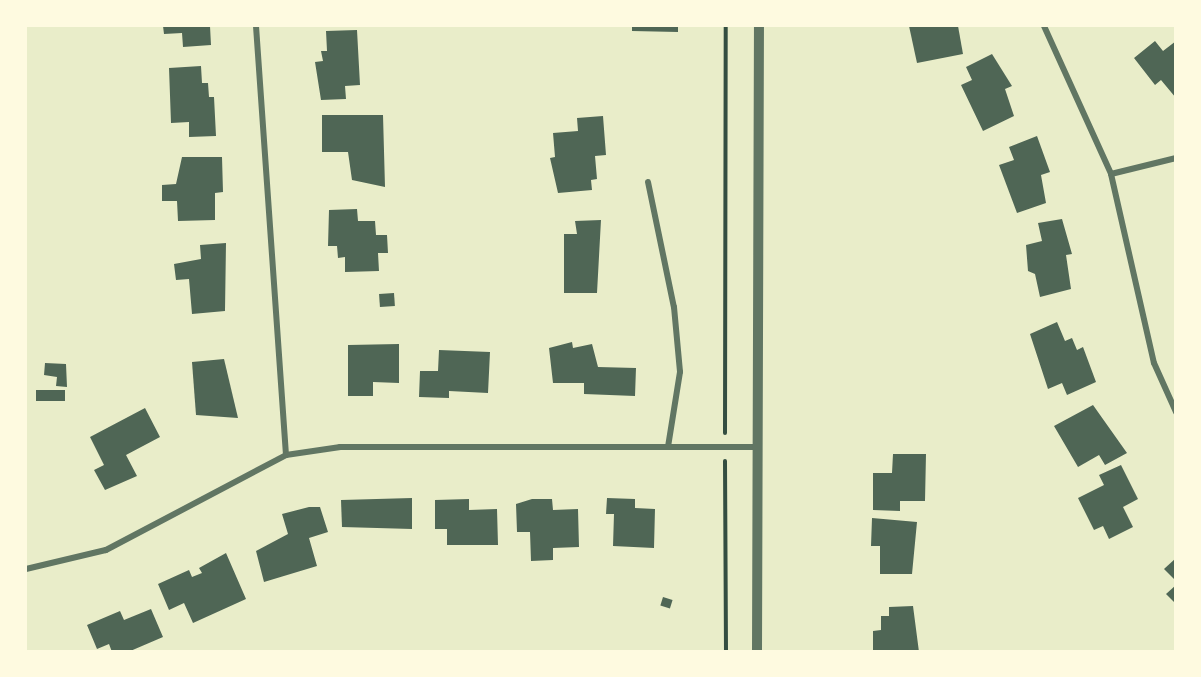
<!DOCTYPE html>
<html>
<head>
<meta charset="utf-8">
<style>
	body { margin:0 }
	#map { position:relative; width:1201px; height:677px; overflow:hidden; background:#e9edc9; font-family:"Noto Sans",sans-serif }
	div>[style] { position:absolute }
	.building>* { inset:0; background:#4f6655; transform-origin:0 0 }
	.path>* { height:4px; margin:-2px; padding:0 2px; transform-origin:2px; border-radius:2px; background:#344e41 }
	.minor>* { height:6px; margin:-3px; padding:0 3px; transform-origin:3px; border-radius:3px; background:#617663 }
	.tertiary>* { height:10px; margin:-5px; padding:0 5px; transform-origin:5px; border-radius:5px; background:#617663 }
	span { translate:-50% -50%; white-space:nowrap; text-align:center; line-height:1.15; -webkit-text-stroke:4.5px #fefae0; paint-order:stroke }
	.frame { position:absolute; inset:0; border:27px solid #fefae0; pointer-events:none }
</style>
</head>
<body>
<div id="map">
	<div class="building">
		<i style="clip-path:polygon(163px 26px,210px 26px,211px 45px,183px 47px,182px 33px,164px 34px)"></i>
		<i style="clip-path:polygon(632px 26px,678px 26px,678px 32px,632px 31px)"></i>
		<i style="clip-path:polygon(909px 26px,958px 26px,963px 54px,917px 63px)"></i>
		<i style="clip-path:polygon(357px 30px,360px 85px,345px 86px,346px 99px,321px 100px,315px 62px,323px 61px,321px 51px,327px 51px,326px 31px)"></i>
		<i style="clip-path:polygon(1155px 41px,1163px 51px,1176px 41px,1176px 98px,1161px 80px,1155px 85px,1134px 58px)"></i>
		<i style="clip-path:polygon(992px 54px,1012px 86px,1005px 89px,1014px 116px,983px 131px,961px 85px,972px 80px,966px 67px)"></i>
		<i style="clip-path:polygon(201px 66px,202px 83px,208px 83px,209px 97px,214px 97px,216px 136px,189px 137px,189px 122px,171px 123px,169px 68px)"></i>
		<i style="clip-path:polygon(322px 115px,383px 115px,385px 187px,352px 180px,348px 152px,322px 152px)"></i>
		<i style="clip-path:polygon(603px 116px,606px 155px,595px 156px,597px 179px,591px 180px,592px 190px,558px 193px,550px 158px,555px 157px,553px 133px,578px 131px,577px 118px)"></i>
		<i style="clip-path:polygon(1037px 136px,1050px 172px,1041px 175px,1046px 203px,1017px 213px,999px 165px,1014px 160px,1009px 147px)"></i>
		<i style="clip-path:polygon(182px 157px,222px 157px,223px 192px,215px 193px,215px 220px,178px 221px,177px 201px,162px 201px,162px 185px,176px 184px)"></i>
		<i style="clip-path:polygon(357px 209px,358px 221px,375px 221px,376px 235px,387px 235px,388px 253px,378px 253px,379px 271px,345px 272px,345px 257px,338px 258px,337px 246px,328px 246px,329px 210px)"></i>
		<i style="clip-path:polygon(1062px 219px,1072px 254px,1066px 255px,1071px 289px,1040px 297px,1035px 274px,1028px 271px,1026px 245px,1042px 241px,1038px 223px)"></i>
		<i style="clip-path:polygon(601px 220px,597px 293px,564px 293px,564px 234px,577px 234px,575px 221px)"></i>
		<i style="clip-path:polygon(226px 243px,225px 311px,192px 314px,189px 279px,176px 280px,174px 264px,201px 259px,200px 245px)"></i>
		<i style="left:394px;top:293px;width:13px;height:15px;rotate:86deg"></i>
		<i style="clip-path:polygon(1057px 322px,1065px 341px,1072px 338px,1077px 350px,1083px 347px,1096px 382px,1067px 395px,1062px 383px,1048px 389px,1030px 334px)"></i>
		<i style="clip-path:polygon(572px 342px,573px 348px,592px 344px,598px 367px,636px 368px,635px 396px,584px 394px,584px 383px,553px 383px,549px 348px)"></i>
		<i style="clip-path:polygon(399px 344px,399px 383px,373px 382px,373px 396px,348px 396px,348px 345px)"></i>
		<i style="clip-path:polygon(439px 350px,490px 352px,488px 393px,449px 391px,449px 398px,419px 397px,420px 371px,438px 371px)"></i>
		<i style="clip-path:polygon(224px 359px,238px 418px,196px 415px,192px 362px)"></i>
		<i style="clip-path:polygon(45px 363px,66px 364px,67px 387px,56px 386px,57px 377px,44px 375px)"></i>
		<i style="left:36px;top:390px;width:29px;height:11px"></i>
		<i style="clip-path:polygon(1093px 405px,1127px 453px,1105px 465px,1099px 455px,1078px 467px,1054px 426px)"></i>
		<i style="clip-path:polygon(145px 408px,160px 437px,126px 455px,137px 476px,105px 490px,94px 470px,104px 465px,90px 437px)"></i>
		<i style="clip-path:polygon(893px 454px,926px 454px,925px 501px,900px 501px,900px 511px,873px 510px,873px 473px,892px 473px)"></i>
		<i style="clip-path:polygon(1121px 465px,1138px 499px,1123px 507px,1133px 527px,1109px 539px,1103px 526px,1094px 530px,1078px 498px,1104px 485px,1099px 475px)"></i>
		<i style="clip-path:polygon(412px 498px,412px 529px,342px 527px,341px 500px)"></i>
		<i style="clip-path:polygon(607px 498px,635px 499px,635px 508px,655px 509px,654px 548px,613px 546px,614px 514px,606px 514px)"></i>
		<i style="clip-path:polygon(469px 499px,469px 510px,497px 509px,498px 545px,447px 545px,447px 529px,435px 529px,435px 500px)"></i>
		<i style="clip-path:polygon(532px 499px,552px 499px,553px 510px,578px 509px,579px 547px,553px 548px,553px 560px,531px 561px,530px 532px,517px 532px,516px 504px)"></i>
		<i style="clip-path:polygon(309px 507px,320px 507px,328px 532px,309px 538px,317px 566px,264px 582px,256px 551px,288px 534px,282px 514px)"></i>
		<i style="clip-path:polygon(872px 518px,917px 522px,912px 574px,880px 574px,880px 546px,871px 546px)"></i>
		<i style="clip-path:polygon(226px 553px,246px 599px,193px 623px,184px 603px,169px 610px,158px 584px,189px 570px,192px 577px,202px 573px,199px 568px)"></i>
		<i style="clip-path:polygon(1176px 558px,1176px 581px,1164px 569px)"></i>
		<i style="clip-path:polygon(1176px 585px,1176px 604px,1166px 594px)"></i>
		<i style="left:663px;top:597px;width:10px;height:9px;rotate:17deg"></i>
		<i style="clip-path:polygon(913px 606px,919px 652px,873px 652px,873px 631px,881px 630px,881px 616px,889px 616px,889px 607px)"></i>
		<i style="clip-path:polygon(151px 609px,163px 637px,128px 652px,112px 652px,109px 644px,97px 649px,87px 625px,120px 611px,124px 620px)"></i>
	</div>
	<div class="path">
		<i style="left:725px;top:433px;width:407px;rotate:-89.9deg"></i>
		<i style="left:725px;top:461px;width:191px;rotate:89.7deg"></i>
	</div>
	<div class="minor">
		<i style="left:256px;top:26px;width:430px;rotate:86deg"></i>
		<i style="left:1044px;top:26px;width:162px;rotate:65.6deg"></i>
		<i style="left:1111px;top:174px;width:194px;rotate:77.2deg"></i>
		<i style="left:1154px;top:363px;width:54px;rotate:65.8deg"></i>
		<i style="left:1111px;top:174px;width:67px;rotate:-13.8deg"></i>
		<i style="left:648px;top:182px;width:128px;rotate:78.3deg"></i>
		<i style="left:674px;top:307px;width:65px;rotate:84.7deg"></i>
		<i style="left:680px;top:372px;width:76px;rotate:99.1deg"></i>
		<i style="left:26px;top:569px;width:82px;rotate:-13.4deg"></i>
		<i style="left:106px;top:550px;width:204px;rotate:-27.8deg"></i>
		<i style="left:286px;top:455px;width:55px;rotate:-8.4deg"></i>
		<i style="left:340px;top:447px;width:418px"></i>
	</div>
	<div class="tertiary">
		<i style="left:757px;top:652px;width:626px;rotate:-89.82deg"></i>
	</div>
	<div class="frame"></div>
</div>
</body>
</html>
